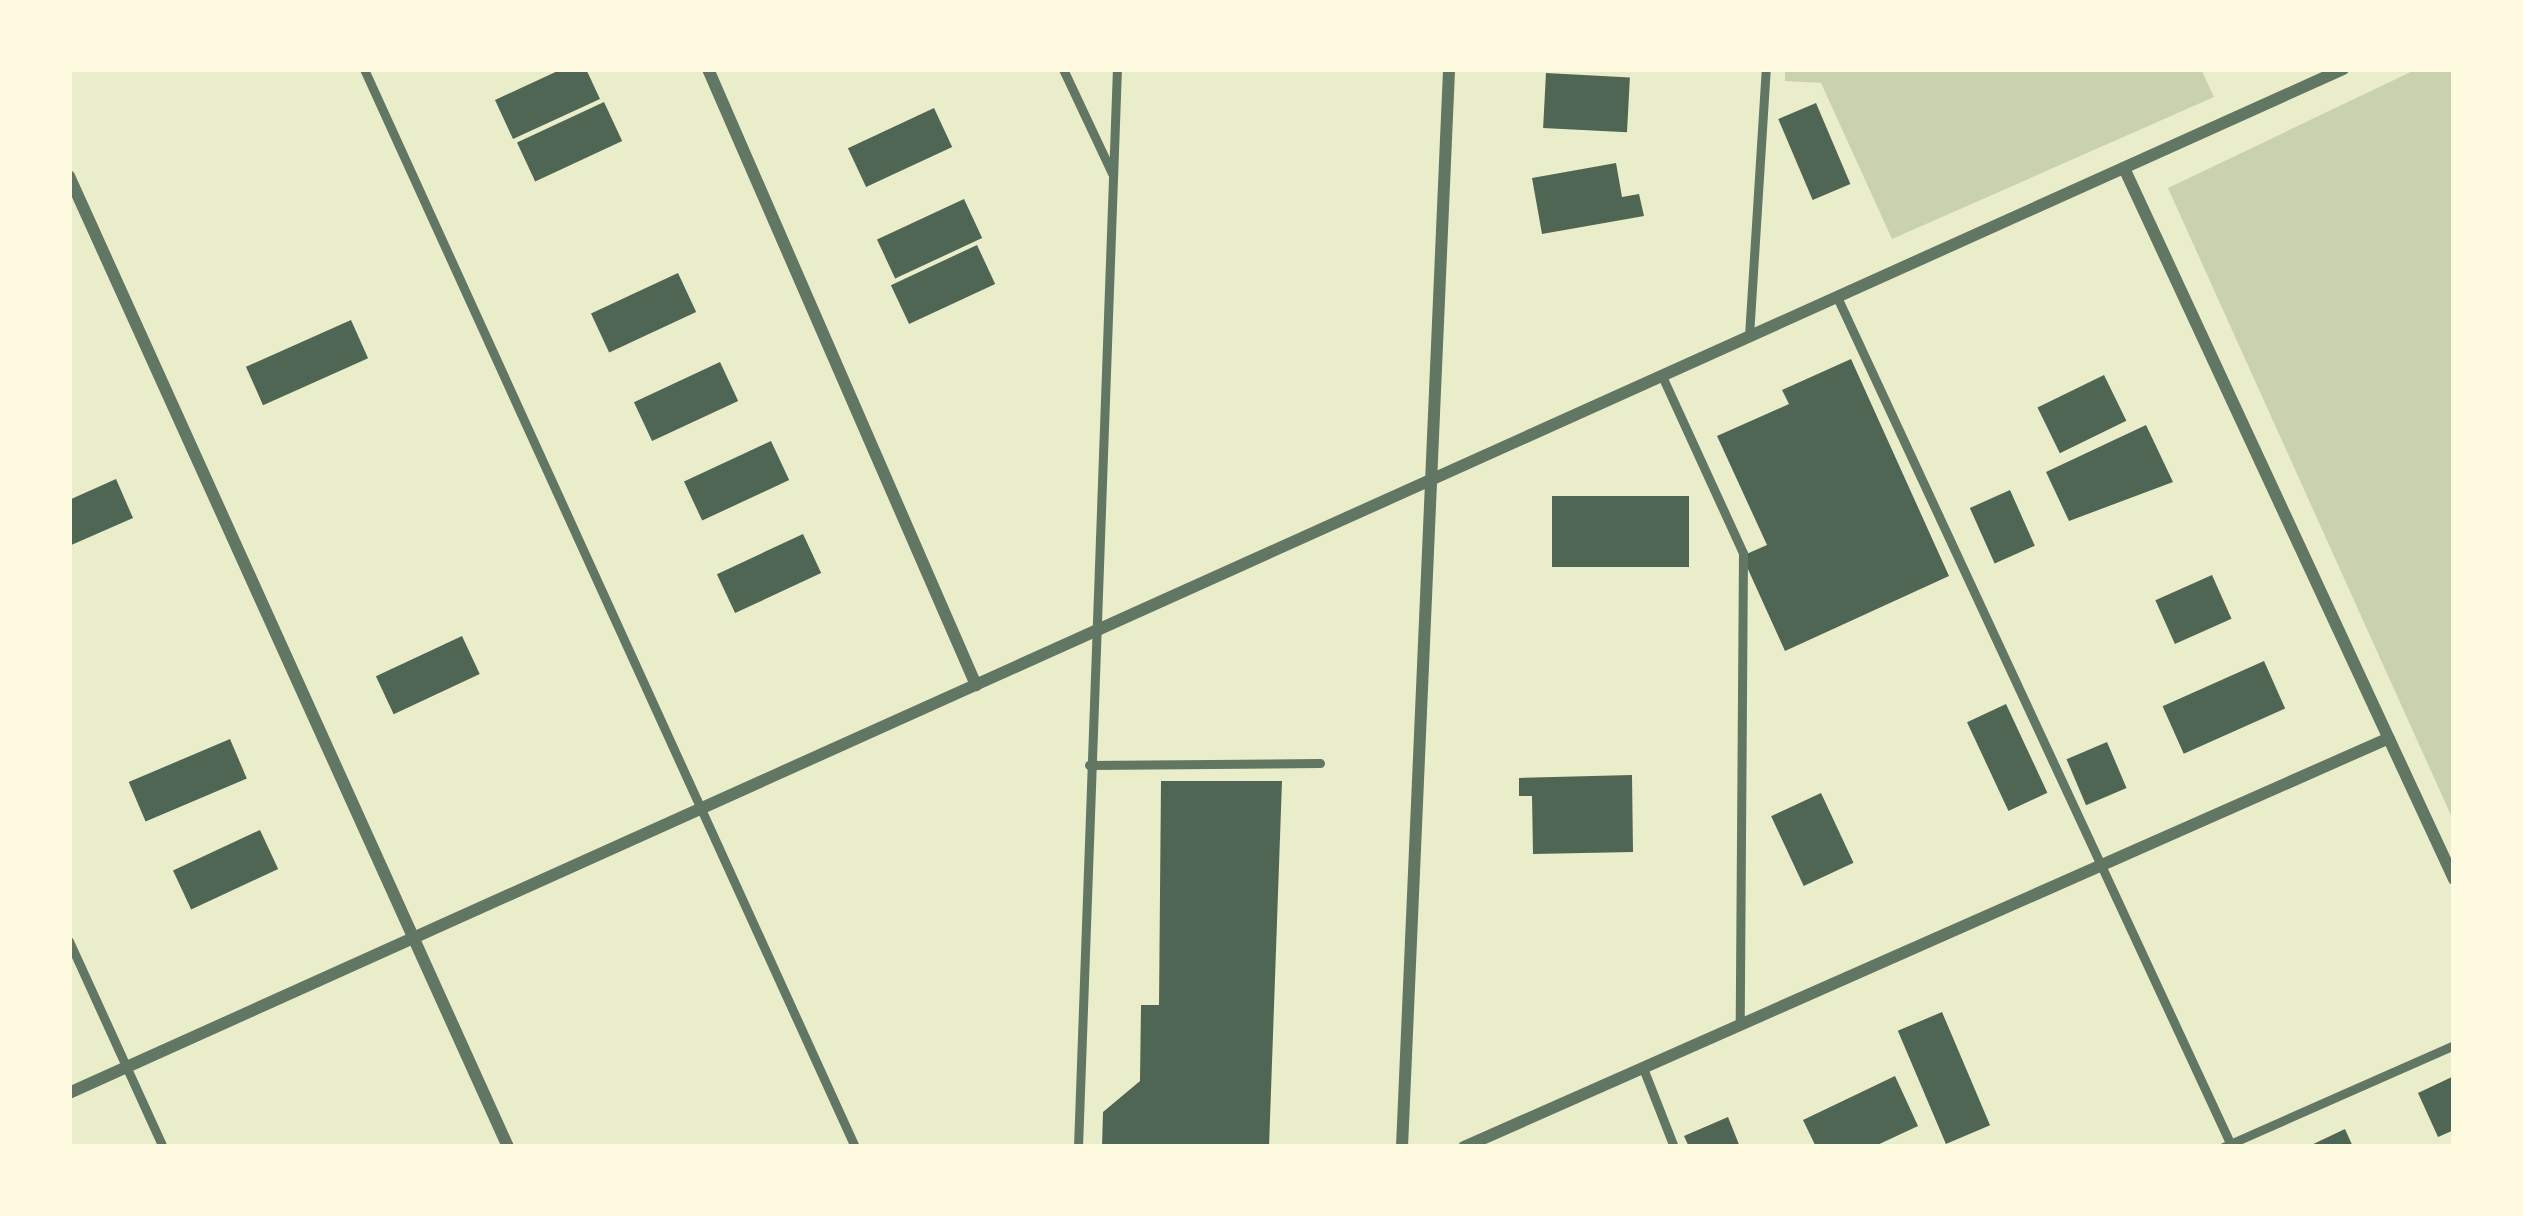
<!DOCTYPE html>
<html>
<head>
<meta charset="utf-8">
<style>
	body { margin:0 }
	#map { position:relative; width:2523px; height:1216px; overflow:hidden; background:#e9edc9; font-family:Figtree,sans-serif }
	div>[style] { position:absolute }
	.green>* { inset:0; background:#cad2ad }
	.building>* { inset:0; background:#4f6655; transform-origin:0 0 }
	.service>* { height:9px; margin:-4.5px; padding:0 4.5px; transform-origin:4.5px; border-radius:4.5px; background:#617663 }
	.minor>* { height:12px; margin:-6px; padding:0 6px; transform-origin:6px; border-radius:6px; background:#617663 }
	span { translate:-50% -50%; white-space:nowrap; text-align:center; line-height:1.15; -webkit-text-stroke:12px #fefae0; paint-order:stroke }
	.frame { position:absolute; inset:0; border:72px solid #fefae0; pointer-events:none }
</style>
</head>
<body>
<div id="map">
	<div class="green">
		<i style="clip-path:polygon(1785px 69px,2201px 69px,2214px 97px,1892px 239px,1821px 83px,1785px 81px)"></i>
		<i style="clip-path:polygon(2417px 69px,2454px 69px,2454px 822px,2168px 188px)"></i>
	</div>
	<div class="building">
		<i style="clip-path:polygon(562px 69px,586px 69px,600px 99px,513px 139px,495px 100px)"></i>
		<i style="left:1546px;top:73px;width:84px;height:55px;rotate:3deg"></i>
		<i style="left:604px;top:102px;width:43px;height:96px;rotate:65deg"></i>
		<i style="left:1816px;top:103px;width:88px;height:41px;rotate:67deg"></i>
		<i style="left:934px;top:108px;width:43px;height:95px;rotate:65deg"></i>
		<i style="clip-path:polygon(1616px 163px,1622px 197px,1639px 194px,1644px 216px,1542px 234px,1532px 178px)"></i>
		<i style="left:964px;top:199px;width:43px;height:96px;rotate:65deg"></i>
		<i style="left:977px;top:245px;width:43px;height:95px;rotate:65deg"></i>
		<i style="left:678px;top:273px;width:43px;height:96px;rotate:65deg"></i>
		<i style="left:351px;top:320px;width:42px;height:115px;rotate:66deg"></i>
		<i style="clip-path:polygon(1851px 359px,1949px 576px,1785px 651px,1742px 556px,1767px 545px,1717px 436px,1789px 404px,1782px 390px)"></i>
		<i style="left:720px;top:362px;width:43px;height:95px;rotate:65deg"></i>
		<i style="left:2104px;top:375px;width:51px;height:74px;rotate:64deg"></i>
		<i style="clip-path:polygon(2146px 425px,2173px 482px,2069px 521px,2046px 472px)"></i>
		<i style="left:771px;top:441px;width:43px;height:96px;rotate:65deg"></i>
		<i style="clip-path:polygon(116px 479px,133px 518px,69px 546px,69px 500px)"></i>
		<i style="left:2010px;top:490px;width:61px;height:44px;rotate:66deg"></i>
		<i style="left:1689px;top:496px;width:71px;height:137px;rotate:90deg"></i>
		<i style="left:803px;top:534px;width:43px;height:95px;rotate:65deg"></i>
		<i style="left:2212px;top:575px;width:48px;height:62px;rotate:66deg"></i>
		<i style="left:462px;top:636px;width:42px;height:95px;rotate:65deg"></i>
		<i style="left:2264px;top:661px;width:52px;height:111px;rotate:66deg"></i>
		<i style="left:2006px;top:704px;width:98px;height:43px;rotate:65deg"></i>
		<i style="left:230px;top:739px;width:43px;height:110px;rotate:67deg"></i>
		<i style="left:2107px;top:742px;width:50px;height:44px;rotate:67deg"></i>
		<i style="clip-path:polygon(1632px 775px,1633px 852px,1533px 854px,1532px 796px,1519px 796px,1519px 778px)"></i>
		<i style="clip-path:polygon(1161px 781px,1282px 781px,1269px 1147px,1102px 1147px,1103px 1112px,1140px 1081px,1141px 1005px,1159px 1005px)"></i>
		<i style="left:1821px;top:793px;width:77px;height:55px;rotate:65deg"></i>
		<i style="left:260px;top:830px;width:43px;height:96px;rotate:65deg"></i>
		<i style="left:1942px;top:1012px;width:123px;height:48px;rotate:67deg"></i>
		<i style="clip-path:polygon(1895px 1076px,1918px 1126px,1873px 1147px,1816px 1147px,1803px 1120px)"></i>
		<i style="clip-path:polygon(2454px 1076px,2454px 1130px,2438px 1137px,2418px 1093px)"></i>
		<i style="clip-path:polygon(1728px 1117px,1740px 1147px,1689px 1147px,1684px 1136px)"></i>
		<i style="clip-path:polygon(2345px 1129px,2353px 1147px,2307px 1147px)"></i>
	</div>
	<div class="service">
		<i style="left:364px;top:69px;width:1185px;rotate:65.51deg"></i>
		<i style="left:1063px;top:69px;width:115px;rotate:64.8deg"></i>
		<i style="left:1837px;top:297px;width:937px;rotate:65.08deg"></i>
		<i style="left:1749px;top:336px;width:268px;rotate:-86.4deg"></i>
		<i style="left:1662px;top:376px;width:195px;rotate:65.4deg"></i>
		<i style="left:1743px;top:553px;width:472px;rotate:90.4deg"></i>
		<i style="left:1089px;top:765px;width:231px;rotate:-0.5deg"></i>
		<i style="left:69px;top:941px;width:226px;rotate:65.5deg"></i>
		<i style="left:1643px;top:1068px;width:85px;rotate:68.6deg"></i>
		<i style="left:1078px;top:1147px;width:1079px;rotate:-87.93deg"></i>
		<i style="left:2223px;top:1147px;width:253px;rotate:-23.8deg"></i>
	</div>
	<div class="minor">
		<i style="left:708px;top:69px;width:672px;rotate:66.49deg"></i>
		<i style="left:2124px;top:168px;width:784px;rotate:65.1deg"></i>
		<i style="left:69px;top:176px;width:1066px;rotate:65.67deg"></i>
		<i style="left:69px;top:1093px;width:2494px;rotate:-24.24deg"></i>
		<i style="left:1402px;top:1147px;width:1079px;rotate:-87.5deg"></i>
		<i style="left:1464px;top:1147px;width:1011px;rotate:-23.85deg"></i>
	</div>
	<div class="frame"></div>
</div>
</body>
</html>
